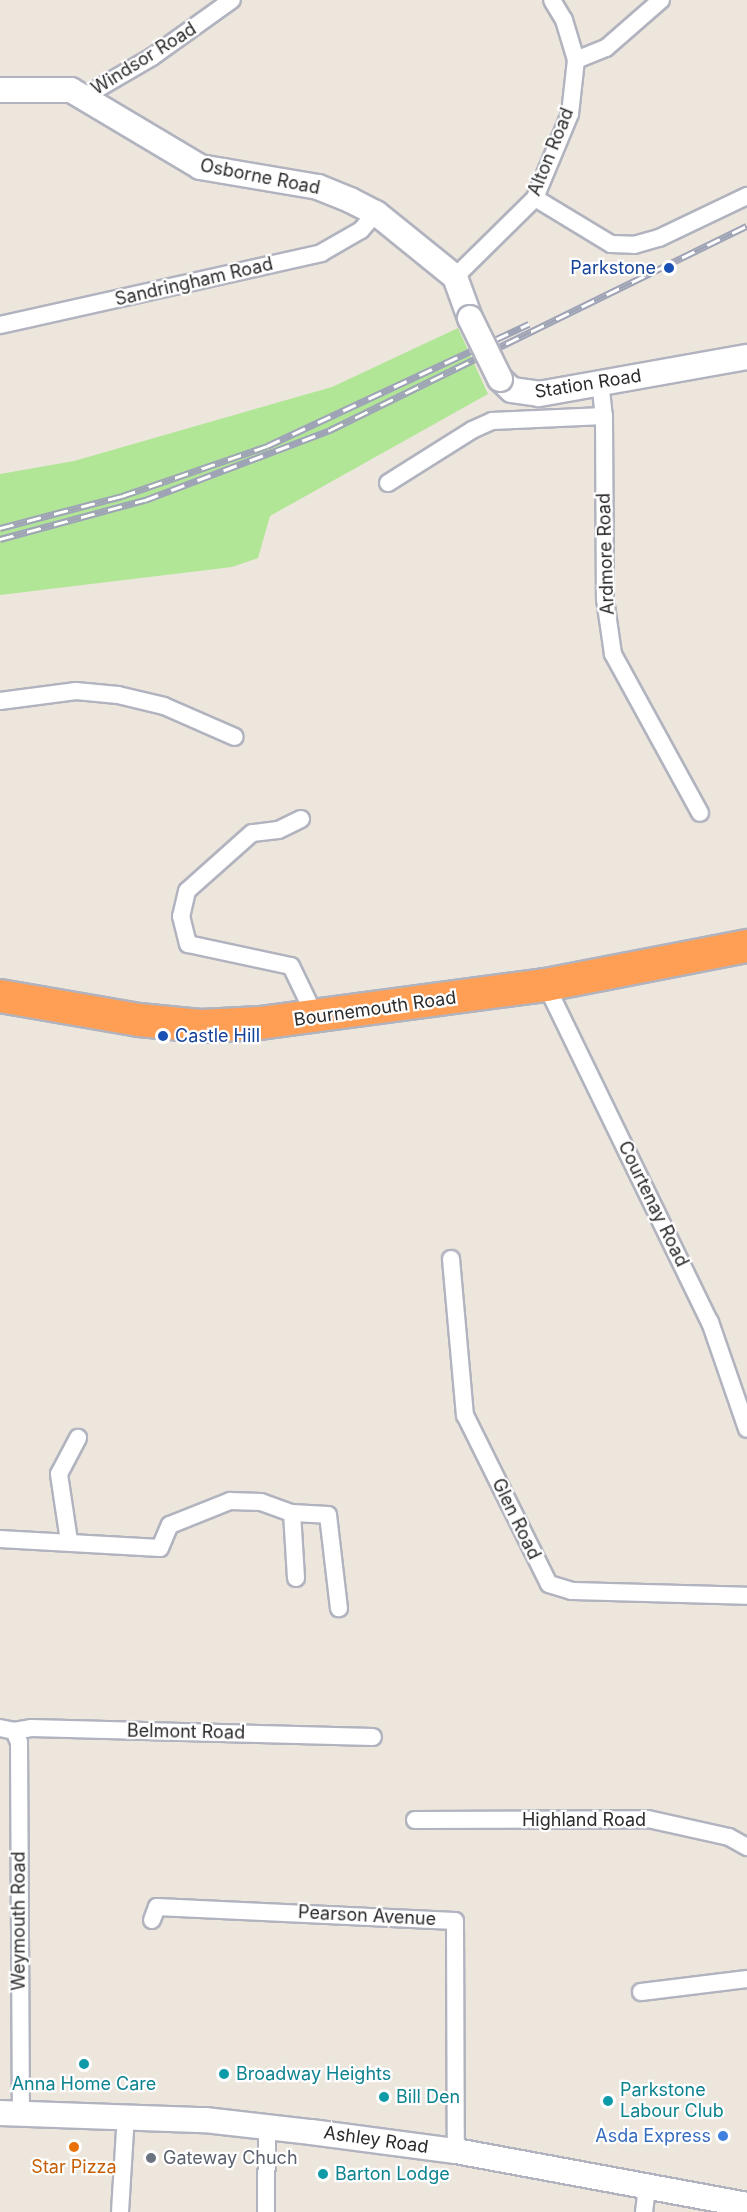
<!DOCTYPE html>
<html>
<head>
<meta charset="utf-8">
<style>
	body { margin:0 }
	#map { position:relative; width:747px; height:2212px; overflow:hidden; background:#ede6dd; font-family:Inter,sans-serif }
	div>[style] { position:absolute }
	.green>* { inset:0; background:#b2e697 }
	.roads { filter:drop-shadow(2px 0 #b1b3bf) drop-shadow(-2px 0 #b1b3bf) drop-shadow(0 2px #b1b3bf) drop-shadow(0 -2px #b1b3bf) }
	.street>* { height:16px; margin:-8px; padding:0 8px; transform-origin:8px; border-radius:8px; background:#fff }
	.secondary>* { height:24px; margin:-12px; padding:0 12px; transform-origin:12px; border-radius:12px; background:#fff }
	.highway>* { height:32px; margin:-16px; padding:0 16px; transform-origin:16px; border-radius:16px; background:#ff9f56 }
	.rail>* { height:7px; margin-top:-3.5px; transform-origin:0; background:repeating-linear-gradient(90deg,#fff 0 14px,#9fa3b6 0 28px); box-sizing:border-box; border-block:2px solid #9fa3b6 }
	.bridges { filter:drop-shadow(2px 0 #b1b3bf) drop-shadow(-2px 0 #b1b3bf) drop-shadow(0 2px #b1b3bf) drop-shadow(0 -2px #b1b3bf) }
	.secondary-bridge>* { height:24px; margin:-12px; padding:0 12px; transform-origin:12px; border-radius:12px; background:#fff }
	.dots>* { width:16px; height:16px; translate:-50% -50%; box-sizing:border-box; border:3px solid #fff; border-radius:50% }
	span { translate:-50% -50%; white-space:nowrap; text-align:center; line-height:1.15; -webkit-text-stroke:4.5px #fff; paint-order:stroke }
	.street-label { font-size:18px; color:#2b2b2b }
	.transit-label { font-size:18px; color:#164399 }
	.right { translate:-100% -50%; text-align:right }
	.left { translate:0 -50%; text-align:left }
	.culture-label { font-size:18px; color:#0d838f }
	.shop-label { font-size:18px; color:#366cbe }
	.worship-label { font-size:18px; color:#5b616d }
	.food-label { font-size:18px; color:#c56008 }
</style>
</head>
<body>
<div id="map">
	<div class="green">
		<i style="clip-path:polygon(458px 328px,488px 394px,270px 516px,258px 558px,232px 567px,0 595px,0 474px,74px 461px,332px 387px)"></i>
	</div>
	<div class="roads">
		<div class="street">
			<i style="left:576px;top:60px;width:32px;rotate:-22deg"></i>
			<i style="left:606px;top:48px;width:73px;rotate:-41.1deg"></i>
			<i style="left:85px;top:96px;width:78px;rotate:-30.2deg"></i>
			<i style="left:152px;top:57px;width:98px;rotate:-35.5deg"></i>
			<i style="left:535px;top:198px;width:89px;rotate:31.2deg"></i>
			<i style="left:611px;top:244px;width:23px;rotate:2deg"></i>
			<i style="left:634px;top:245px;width:26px;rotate:-16deg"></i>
			<i style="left:659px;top:238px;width:98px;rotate:-25.5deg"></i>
			<i style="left:455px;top:277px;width:112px;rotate:-44.6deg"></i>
			<i style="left:535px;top:198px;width:91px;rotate:-67.4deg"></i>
			<i style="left:570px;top:114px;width:54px;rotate:-83.7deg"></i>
			<i style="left:576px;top:60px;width:42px;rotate:-106.7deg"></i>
			<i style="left:564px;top:20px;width:23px;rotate:-121deg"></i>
			<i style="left:0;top:325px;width:329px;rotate:-12.6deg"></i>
			<i style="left:321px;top:253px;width:46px;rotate:-29.9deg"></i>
			<i style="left:361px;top:230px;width:23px;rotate:-49deg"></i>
			<i style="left:600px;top:380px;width:36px;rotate:84deg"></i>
			<i style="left:604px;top:416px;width:183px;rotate:89.7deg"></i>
			<i style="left:605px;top:599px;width:56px;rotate:81.7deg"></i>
			<i style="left:613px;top:654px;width:181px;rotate:61.3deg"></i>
			<i style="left:388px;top:483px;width:99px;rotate:-32.2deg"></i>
			<i style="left:472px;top:430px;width:22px;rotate:-24deg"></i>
			<i style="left:492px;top:421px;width:112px;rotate:-2.6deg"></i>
			<i style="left:0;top:701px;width:77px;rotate:-7.5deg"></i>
			<i style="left:76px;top:691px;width:42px;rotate:5.4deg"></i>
			<i style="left:118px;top:695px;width:47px;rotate:13.4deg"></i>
			<i style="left:164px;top:706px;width:77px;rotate:23.6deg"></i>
			<i style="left:301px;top:819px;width:25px;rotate:154deg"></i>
			<i style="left:278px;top:830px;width:26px;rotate:173deg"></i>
			<i style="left:252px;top:833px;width:87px;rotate:138.3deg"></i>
			<i style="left:187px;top:891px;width:26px;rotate:103deg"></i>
			<i style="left:181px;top:916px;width:29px;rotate:76deg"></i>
			<i style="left:188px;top:944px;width:105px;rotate:12.1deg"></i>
			<i style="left:291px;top:966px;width:58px;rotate:64.3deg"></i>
			<i style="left:546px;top:985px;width:375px;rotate:64.1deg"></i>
			<i style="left:710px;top:1322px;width:113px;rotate:70.9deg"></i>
			<i style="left:451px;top:1259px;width:157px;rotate:84.9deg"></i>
			<i style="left:465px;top:1415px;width:189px;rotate:63.6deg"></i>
			<i style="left:549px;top:1584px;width:24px;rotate:17deg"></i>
			<i style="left:572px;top:1591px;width:175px;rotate:1.6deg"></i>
			<i style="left:0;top:1539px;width:160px;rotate:3.2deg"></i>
			<i style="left:160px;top:1548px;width:25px;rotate:-67deg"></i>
			<i style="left:170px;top:1525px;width:65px;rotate:-21.8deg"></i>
			<i style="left:230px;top:1501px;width:31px;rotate:2deg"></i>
			<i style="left:261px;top:1502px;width:33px;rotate:20deg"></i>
			<i style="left:69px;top:1541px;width:68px;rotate:-98.5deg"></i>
			<i style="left:59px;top:1474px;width:41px;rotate:-62.2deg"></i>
			<i style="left:296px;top:1578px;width:65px;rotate:-93.5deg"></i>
			<i style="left:292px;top:1513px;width:36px;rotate:3deg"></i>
			<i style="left:328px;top:1515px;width:94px;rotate:83.3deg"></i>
			<i style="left:0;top:1728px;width:14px;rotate:12deg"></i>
			<i style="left:14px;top:1731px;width:17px;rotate:-10deg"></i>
			<i style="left:31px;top:1728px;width:342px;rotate:1.5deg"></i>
			<i style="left:14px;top:1731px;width:12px;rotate:66deg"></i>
			<i style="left:19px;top:1742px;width:370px;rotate:89.7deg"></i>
			<i style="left:415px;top:1820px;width:233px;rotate:-0.2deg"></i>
			<i style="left:648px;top:1819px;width:83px;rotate:12.5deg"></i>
			<i style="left:729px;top:1837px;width:21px;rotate:29deg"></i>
			<i style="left:152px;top:1920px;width:14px;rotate:-69deg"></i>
			<i style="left:157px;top:1907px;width:298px;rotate:2.7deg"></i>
			<i style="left:455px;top:1921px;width:230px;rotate:89.8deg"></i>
			<i style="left:641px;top:1992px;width:107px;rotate:-7deg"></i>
			<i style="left:120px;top:2212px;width:97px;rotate:-86.5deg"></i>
			<i style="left:266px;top:2212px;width:86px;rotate:-89.3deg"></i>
			<i style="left:644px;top:2212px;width:26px;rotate:-83deg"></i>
		</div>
		<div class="secondary">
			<i style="left:0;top:90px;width:71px"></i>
			<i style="left:71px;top:90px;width:150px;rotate:30.8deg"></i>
			<i style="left:200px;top:167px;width:120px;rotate:9.6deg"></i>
			<i style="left:318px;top:187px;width:35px;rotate:22deg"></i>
			<i style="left:350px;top:200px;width:29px;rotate:27deg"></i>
			<i style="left:376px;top:213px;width:102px;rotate:39deg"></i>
			<i style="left:455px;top:277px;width:44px;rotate:69.9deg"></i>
			<i style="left:500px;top:379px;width:16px;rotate:43deg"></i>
			<i style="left:512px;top:390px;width:27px;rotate:8deg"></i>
			<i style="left:539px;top:394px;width:211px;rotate:-10.1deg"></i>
			<i style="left:0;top:2113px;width:205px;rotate:2deg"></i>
			<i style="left:205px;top:2120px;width:107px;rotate:6.5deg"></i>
			<i style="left:311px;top:2132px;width:146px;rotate:7.5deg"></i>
			<i style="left:456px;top:2151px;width:296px;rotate:10.5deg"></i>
		</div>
		<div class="highway">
			<i style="left:0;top:996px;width:141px;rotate:9.8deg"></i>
			<i style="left:139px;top:1020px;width:62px;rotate:5.5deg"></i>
			<i style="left:201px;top:1026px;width:59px;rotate:-2.9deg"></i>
			<i style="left:260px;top:1023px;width:289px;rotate:-7.6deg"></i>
			<i style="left:546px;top:985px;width:205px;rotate:-11deg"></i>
		</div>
	</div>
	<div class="rail">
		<i style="left:0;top:528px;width:126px;rotate:-14.7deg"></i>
		<i style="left:122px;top:496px;width:153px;rotate:-19deg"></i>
		<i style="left:267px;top:446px;width:289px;rotate:-25deg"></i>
		<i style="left:0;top:539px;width:150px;rotate:-15.1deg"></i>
		<i style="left:145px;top:500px;width:198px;rotate:-20.7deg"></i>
		<i style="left:330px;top:430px;width:464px;rotate:-26.1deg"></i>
	</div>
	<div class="bridges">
		<div class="secondary-bridge">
			<i style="left:470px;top:318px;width:68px;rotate:63.8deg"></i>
		</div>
	</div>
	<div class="dots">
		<i style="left:669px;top:268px;background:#1a4fb4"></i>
		<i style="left:163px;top:1036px;background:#1a4fb4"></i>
		<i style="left:84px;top:2064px;background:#0f9aa8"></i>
		<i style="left:224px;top:2074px;background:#0f9aa8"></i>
		<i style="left:384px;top:2097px;background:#0f9aa8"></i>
		<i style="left:608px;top:2101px;background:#0f9aa8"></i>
		<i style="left:723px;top:2136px;background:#3f7fe0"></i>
		<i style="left:74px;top:2147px;background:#e8710a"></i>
		<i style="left:151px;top:2158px;background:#6b7280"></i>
		<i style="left:323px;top:2174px;background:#0f9aa8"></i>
	</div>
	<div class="street-label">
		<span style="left:144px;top:59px;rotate:-32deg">Windsor Road</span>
		<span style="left:551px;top:152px;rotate:-68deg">Alton Road</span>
		<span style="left:260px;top:177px;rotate:11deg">Osborne Road</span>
		<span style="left:194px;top:282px;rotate:-13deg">Sandringham Road</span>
		<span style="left:588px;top:384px;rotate:-9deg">Station Road</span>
		<span style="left:606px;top:554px;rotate:-92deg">Ardmore Road</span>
		<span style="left:375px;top:1009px;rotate:-8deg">Bournemouth Road</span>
		<span style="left:653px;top:1204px;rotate:64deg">Courtenay Road</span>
		<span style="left:516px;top:1519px;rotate:64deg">Glen Road</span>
		<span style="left:186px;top:1732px;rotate:1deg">Belmont Road</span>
		<span style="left:584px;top:1820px">Highland Road</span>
		<span style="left:367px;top:1916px;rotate:3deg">Pearson Avenue</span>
		<span style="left:19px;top:1921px;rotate:-90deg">Weymouth Road</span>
		<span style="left:376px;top:2140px;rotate:8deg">Ashley Road</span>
	</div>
	<div class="transit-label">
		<span class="right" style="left:656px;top:268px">Parkstone</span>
		<span class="left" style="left:175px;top:1036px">Castle Hill</span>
	</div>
	<div class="culture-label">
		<span class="left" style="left:236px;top:2074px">Broadway Heights</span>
		<span style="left:84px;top:2084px">Anna Home Care</span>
		<span class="left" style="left:620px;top:2101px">Parkstone<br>Labour Club</span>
		<span class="left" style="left:396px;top:2097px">Bill Den</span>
		<span class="left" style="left:335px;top:2174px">Barton Lodge</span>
	</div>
	<div class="shop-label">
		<span class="right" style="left:711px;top:2136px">Asda Express</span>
	</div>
	<div class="worship-label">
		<span class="left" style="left:163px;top:2158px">Gateway Chuch</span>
	</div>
	<div class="food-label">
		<span style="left:74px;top:2167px">Star Pizza</span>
	</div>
</div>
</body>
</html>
